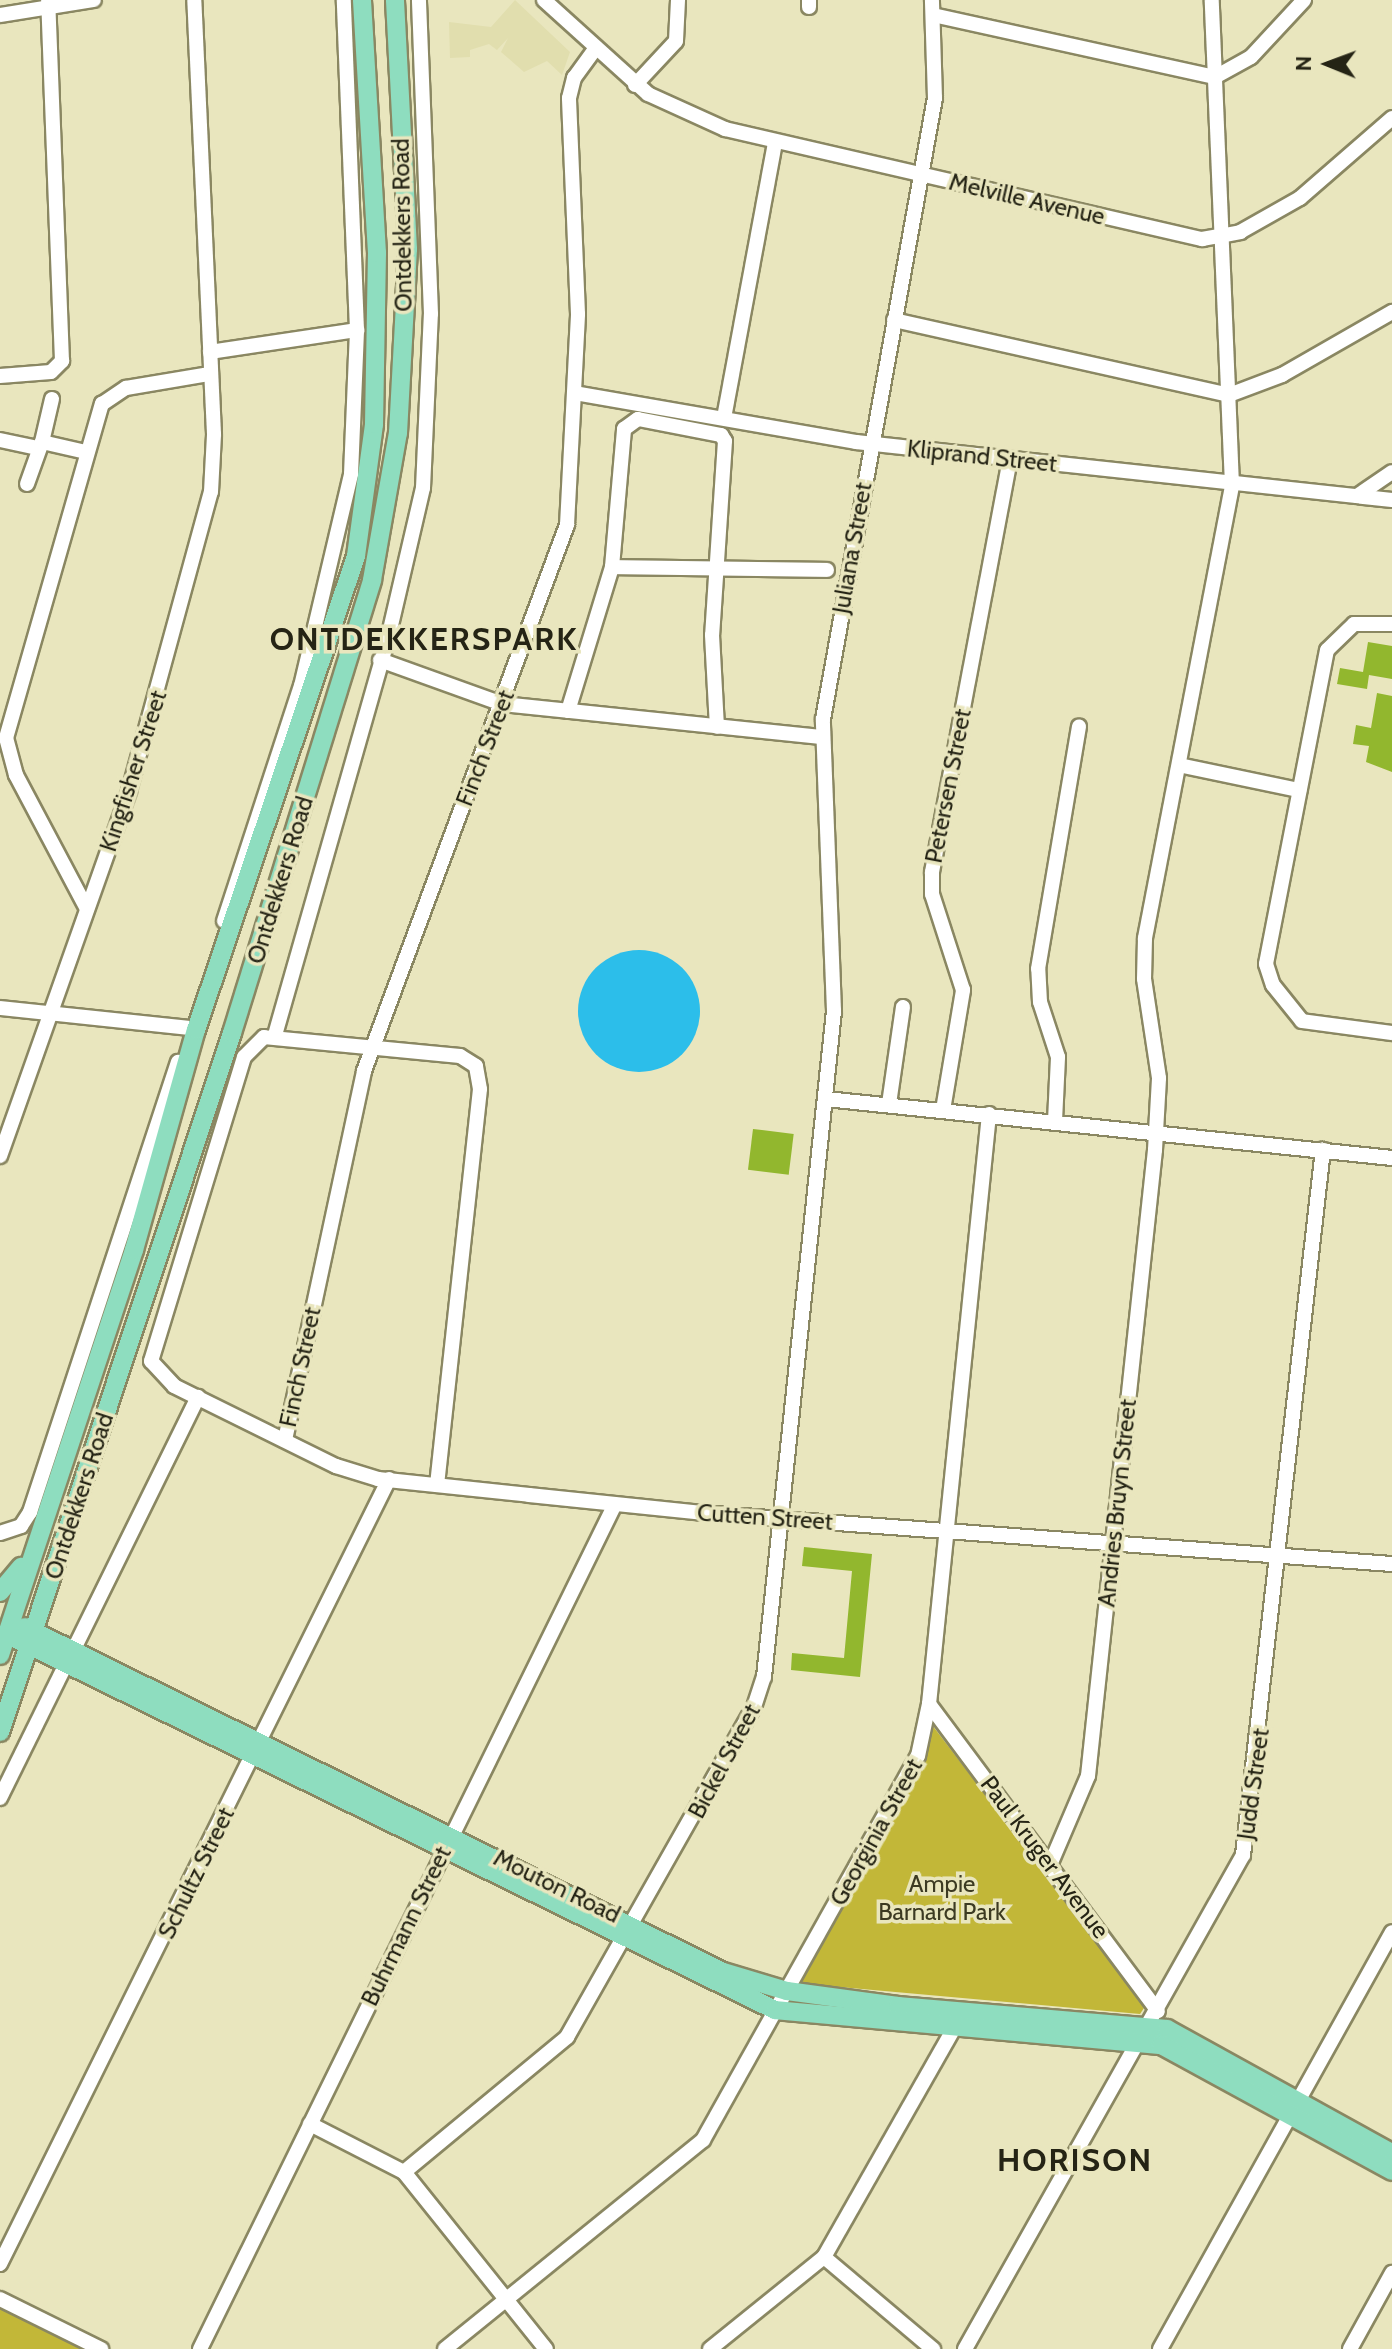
<!DOCTYPE html>
<html>
<head>
<meta charset="utf-8">
<style>
	body { margin:0 }
	#map { position:relative; width:1392px; height:2349px; overflow:hidden; background:#e9e6be; font-family:Cabin,sans-serif }
	div>[style] { position:absolute }
	.built>* { inset:0; background:#e1deae }
	.green>* { inset:0; background:#c2b738 }
	.water>* { inset:0; background:#2cbeea }
	.round { border-radius:50% }
	.building>* { inset:0; background:#92b72e; transform-origin:0 0 }
	.roads { filter:drop-shadow(2px 0 #8a8762) drop-shadow(-2px 0 #8a8762) drop-shadow(0 2px #8a8762) drop-shadow(0 -2px #8a8762) }
	.minor>* { height:14px; margin:-7px; padding:0 7px; transform-origin:7px; border-radius:7px; background:#fff }
	.major>* { height:18px; margin:-9px; padding:0 9px; transform-origin:9px; border-radius:9px; background:#8eddbf }
	span { translate:-50% -50%; white-space:nowrap; text-align:center; line-height:1.15; -webkit-text-stroke:7px #e9e6be; paint-order:stroke }
	.street-label { font-size:24px; color:#252415 }
	.park-label { font-size:24px; color:#3c3a22 }
	.district-label { font-size:32px; color:#252415; font-weight:700; letter-spacing:2px }
	.north { position:absolute; left:1288px; top:24px; width:80px; height:80px; -webkit-text-stroke:6px #e9e6be; paint-order:stroke; rotate:271deg; font-size:22px; font-weight:700; line-height:32px; text-align:center; color:#252415 }
	.north::after { content:''; display:block; margin:auto; width:28px; height:36px; background:#252415; clip-path:polygon(50% 0,100% 100%,50% 72%,0 100%) }
</style>
</head>
<body>
<div id="map">
	<div class="built">
		<i style="clip-path:polygon(515px 0,570px 52px,562px 75px,547px 61px,524px 72px,501px 52px,508px 38px,497px 50px,489px 44px,470px 50px,470px 57px,450px 58px,449px 22px,491px 27px)"></i>
	</div>
	<div class="green">
		<i style="clip-path:polygon(929px 1721px,1146px 2005px,1140px 2014px,784px 1982px)"></i>
		<i style="clip-path:polygon(0 2298px,100px 2349px,0 2349px)"></i>
	</div>
	<div class="water">
		<i class="round" style="left:578px;top:950px;width:122px;height:122px"></i>
	</div>
	<div class="building">
		<i style="clip-path:polygon(1368px 642px,1392px 646px,1392px 679px,1369px 675px,1367px 689px,1337px 684px,1340px 668px,1363px 672px)"></i>
		<i style="clip-path:polygon(1377px 693px,1392px 696px,1392px 772px,1366px 762px,1369px 746px,1353px 744px,1356px 725px,1371px 728px)"></i>
		<i style="left:753px;top:1129px;width:41px;height:41px;rotate:7deg"></i>
		<i style="clip-path:polygon(804px 1547px,872px 1554px,860px 1677px,791px 1670px,792px 1653px,844px 1658px,852px 1571px,802px 1566px)"></i>
	</div>
	<div class="roads">
		<div class="minor">
			<i style="left:544px;top:0;width:140px;rotate:42.1deg"></i>
			<i style="left:648px;top:94px;width:85px;rotate:24.4deg"></i>
			<i style="left:725px;top:129px;width:490px;rotate:13deg"></i>
			<i style="left:1202px;top:239px;width:39px;rotate:-10deg"></i>
			<i style="left:1240px;top:232px;width:69px;rotate:-29.5deg"></i>
			<i style="left:1300px;top:198px;width:122px;rotate:-41deg"></i>
			<i style="left:809px;top:7px;width:7px;rotate:-90deg"></i>
			<i style="left:0;top:15px;width:95px;rotate:-9.1deg"></i>
			<i style="left:933px;top:15px;width:289px;rotate:12.4deg"></i>
			<i style="left:1215px;top:77px;width:41px;rotate:-29.1deg"></i>
			<i style="left:1251px;top:57px;width:78px;rotate:-47.1deg"></i>
			<i style="left:635px;top:85px;width:60px;rotate:-47deg"></i>
			<i style="left:676px;top:41px;width:41px;rotate:-87.2deg"></i>
			<i style="left:894px;top:320px;width:343px;rotate:12.6deg"></i>
			<i style="left:1229px;top:395px;width:57px;rotate:-20.7deg"></i>
			<i style="left:1282px;top:375px;width:127px;rotate:-29.8deg"></i>
			<i style="left:210px;top:352px;width:149px;rotate:-8.5deg"></i>
			<i style="left:0;top:376px;width:51px;rotate:-4.5deg"></i>
			<i style="left:51px;top:372px;width:16px;rotate:-45deg"></i>
			<i style="left:62px;top:361px;width:361px;rotate:-92.2deg"></i>
			<i style="left:575px;top:393px;width:285px;rotate:9.9deg"></i>
			<i style="left:856px;top:442px;width:539px;rotate:6.18deg"></i>
			<i style="left:52px;top:399px;width:44px;rotate:103.1deg"></i>
			<i style="left:42px;top:442px;width:45px;rotate:12.8deg"></i>
			<i style="left:724px;top:418px;width:281px;rotate:-79.5deg"></i>
			<i style="left:0;top:440px;width:39px;rotate:12deg"></i>
			<i style="left:27px;top:484px;width:45px;rotate:-70.3deg"></i>
			<i style="left:1357px;top:496px;width:42px;rotate:-34.4deg"></i>
			<i style="left:612px;top:567px;width:215px;rotate:0.8deg"></i>
			<i style="left:1392px;top:624px;width:38px;rotate:180deg"></i>
			<i style="left:1354px;top:624px;width:37px;rotate:136deg"></i>
			<i style="left:1327px;top:650px;width:320px;rotate:101deg"></i>
			<i style="left:1266px;top:964px;width:22px;rotate:72deg"></i>
			<i style="left:1273px;top:985px;width:46px;rotate:51.1deg"></i>
			<i style="left:1302px;top:1021px;width:91px;rotate:7.6deg"></i>
			<i style="left:380px;top:660px;width:130px;rotate:19.8deg"></i>
			<i style="left:502px;top:704px;width:321px;rotate:5.9deg"></i>
			<i style="left:568px;top:711px;width:151px;rotate:-73deg"></i>
			<i style="left:612px;top:567px;width:139px;rotate:-85deg"></i>
			<i style="left:624px;top:429px;width:17px;rotate:-36deg"></i>
			<i style="left:638px;top:419px;width:85px;rotate:10.9deg"></i>
			<i style="left:721px;top:435px;width:7px;rotate:56deg"></i>
			<i style="left:725px;top:441px;width:194px;rotate:93.8deg"></i>
			<i style="left:712px;top:635px;width:92px;rotate:86.9deg"></i>
			<i style="left:1179px;top:765px;width:123px;rotate:11.8deg"></i>
			<i style="left:87px;top:909px;width:152px;rotate:-117.9deg"></i>
			<i style="left:16px;top:775px;width:38px;rotate:-105deg"></i>
			<i style="left:6px;top:738px;width:348px;rotate:-74deg"></i>
			<i style="left:102px;top:404px;width:29px;rotate:-34deg"></i>
			<i style="left:126px;top:388px;width:85px;rotate:-9.5deg"></i>
			<i style="left:224px;top:921px;width:247px;rotate:-71.9deg"></i>
			<i style="left:301px;top:686px;width:218px;rotate:-76.7deg"></i>
			<i style="left:351px;top:474px;width:144px;rotate:-87.6deg"></i>
			<i style="left:357px;top:330px;width:330px;rotate:-92.3deg"></i>
			<i style="left:0;top:1008px;width:191px;rotate:6deg"></i>
			<i style="left:275px;top:1035px;width:417px;rotate:-74.1deg"></i>
			<i style="left:389px;top:634px;width:150px;rotate:-76.9deg"></i>
			<i style="left:423px;top:488px;width:174px;rotate:-87.4deg"></i>
			<i style="left:431px;top:314px;width:314px;rotate:-92.2deg"></i>
			<i style="left:826px;top:1099px;width:569px;rotate:5.95deg"></i>
			<i style="left:889px;top:1104px;width:98px;rotate:-81.8deg"></i>
			<i style="left:943px;top:1110px;width:122px;rotate:-80.5deg"></i>
			<i style="left:963px;top:990px;width:101px;rotate:-107.9deg"></i>
			<i style="left:932px;top:894px;width:22px;rotate:-90deg"></i>
			<i style="left:932px;top:872px;width:420px;rotate:-79.3deg"></i>
			<i style="left:1055px;top:1121px;width:64px;rotate:-87.3deg"></i>
			<i style="left:1058px;top:1057px;width:58px;rotate:-108.1deg"></i>
			<i style="left:1040px;top:1002px;width:33px;rotate:-93deg"></i>
			<i style="left:1038px;top:969px;width:246px;rotate:-80.4deg"></i>
			<i style="left:0;top:1156px;width:387px;rotate:-70.5deg"></i>
			<i style="left:129px;top:791px;width:310px;rotate:-74.7deg"></i>
			<i style="left:211px;top:492px;width:58px;rotate:-87deg"></i>
			<i style="left:214px;top:434px;width:434px;rotate:-92.6deg"></i>
			<i style="left:285px;top:1440px;width:377px;rotate:-77.9deg"></i>
			<i style="left:364px;top:1071px;width:583px;rotate:-69.61deg"></i>
			<i style="left:567px;top:525px;width:211px;rotate:-87deg"></i>
			<i style="left:578px;top:314px;width:216px;rotate:-92.4deg"></i>
			<i style="left:569px;top:98px;width:21px;rotate:-76deg"></i>
			<i style="left:574px;top:78px;width:37px;rotate:-54deg"></i>
			<i style="left:437px;top:1485px;width:398px;rotate:-83.8deg"></i>
			<i style="left:480px;top:1089px;width:23px;rotate:-100deg"></i>
			<i style="left:476px;top:1066px;width:19px;rotate:-148deg"></i>
			<i style="left:460px;top:1056px;width:197px;rotate:-174.5deg"></i>
			<i style="left:264px;top:1037px;width:28px;rotate:135deg"></i>
			<i style="left:244px;top:1057px;width:318px;rotate:107deg"></i>
			<i style="left:151px;top:1361px;width:34px;rotate:47deg"></i>
			<i style="left:174px;top:1386px;width:181px;rotate:26.3deg"></i>
			<i style="left:336px;top:1466px;width:44px;rotate:17.2deg"></i>
			<i style="left:378px;top:1479px;width:152px;rotate:6deg"></i>
			<i style="left:529px;top:1495px;width:174px;rotate:5.9deg"></i>
			<i style="left:702px;top:1513px;width:692px;rotate:4.23deg"></i>
			<i style="left:0;top:1533px;width:22px;rotate:-18deg"></i>
			<i style="left:21px;top:1526px;width:17px;rotate:-57deg"></i>
			<i style="left:30px;top:1512px;width:474px;rotate:-71.8deg"></i>
			<i style="left:74px;top:1649px;width:281px;rotate:-63.8deg"></i>
			<i style="left:929px;top:1704px;width:383px;rotate:53.3deg"></i>
			<i style="left:0;top:1798px;width:152px;rotate:-63.8deg"></i>
			<i style="left:1050px;top:1865px;width:97px;rotate:-66.9deg"></i>
			<i style="left:1088px;top:1776px;width:630px;rotate:-83.89deg"></i>
			<i style="left:1155px;top:1150px;width:72px;rotate:-86.8deg"></i>
			<i style="left:1159px;top:1078px;width:100px;rotate:-98.6deg"></i>
			<i style="left:1144px;top:979px;width:41px;rotate:-88.6deg"></i>
			<i style="left:1145px;top:938px;width:461px;rotate:-79.1deg"></i>
			<i style="left:1232px;top:485px;width:485px;rotate:-92.4deg"></i>
			<i style="left:310px;top:2124px;width:106px;rotate:27.1deg"></i>
			<i style="left:404px;top:2172px;width:227px;rotate:51.3deg"></i>
			<i style="left:404px;top:2172px;width:212px;rotate:-39.6deg"></i>
			<i style="left:567px;top:2037px;width:379px;rotate:-60.5deg"></i>
			<i style="left:754px;top:1707px;width:32px;rotate:-72deg"></i>
			<i style="left:764px;top:1677px;width:670px;rotate:-84deg"></i>
			<i style="left:834px;top:1011px;width:292px;rotate:-92.2deg"></i>
			<i style="left:823px;top:719px;width:631px;rotate:-79.78deg"></i>
			<i style="left:935px;top:98px;width:98px;rotate:-91.8deg"></i>
			<i style="left:824px;top:2257px;width:143px;rotate:40.2deg"></i>
			<i style="left:0;top:2264px;width:876px;rotate:-63.64deg"></i>
			<i style="left:0;top:2299px;width:113px;rotate:26.3deg"></i>
			<i style="left:200px;top:2349px;width:941px;rotate:-63.84deg"></i>
			<i style="left:445px;top:2349px;width:332px;rotate:-39deg"></i>
			<i style="left:703px;top:2140px;width:440px;rotate:-60.8deg"></i>
			<i style="left:918px;top:1756px;width:53px;rotate:-78.1deg"></i>
			<i style="left:929px;top:1704px;width:593px;rotate:-84.19deg"></i>
			<i style="left:710px;top:2349px;width:146px;rotate:-38.9deg"></i>
			<i style="left:824px;top:2257px;width:274px;rotate:-60.4deg"></i>
			<i style="left:965px;top:2349px;width:567px;rotate:-60.63deg"></i>
			<i style="left:1243px;top:1855px;width:710px;rotate:-83.53deg"></i>
			<i style="left:1160px;top:2349px;width:477px;rotate:-60.9deg"></i>
			<i style="left:1350px;top:2349px;width:87px;rotate:-61.1deg"></i>
		</div>
		<div class="major">
			<i style="left:0;top:1592px;width:33px;rotate:-50deg"></i>
			<i style="left:25px;top:1627px;width:779px;rotate:26.3deg"></i>
			<i style="left:723px;top:1972px;width:67px;rotate:16.5deg"></i>
			<i style="left:787px;top:1991px;width:112px;rotate:7.7deg"></i>
			<i style="left:898px;top:2006px;width:270px;rotate:4.9deg"></i>
			<i style="left:1167px;top:2029px;width:257px;rotate:28.9deg"></i>
			<i style="left:6px;top:1634px;width:856px;rotate:26.06deg"></i>
			<i style="left:775px;top:2010px;width:388px;rotate:5.2deg"></i>
			<i style="left:1161px;top:2045px;width:263px;rotate:28.6deg"></i>
			<i style="left:0;top:1655px;width:427px;rotate:-71.7deg"></i>
			<i style="left:134px;top:1250px;width:229px;rotate:-74.3deg"></i>
			<i style="left:196px;top:1030px;width:500px;rotate:-71.35deg"></i>
			<i style="left:356px;top:556px;width:133px;rotate:-82.2deg"></i>
			<i style="left:374px;top:424px;width:171px;rotate:-89deg"></i>
			<i style="left:377px;top:253px;width:253px;rotate:-93.4deg"></i>
			<i style="left:0;top:1732px;width:736px;rotate:-71.64deg"></i>
			<i style="left:232px;top:1033px;width:474px;rotate:-72.8deg"></i>
			<i style="left:372px;top:580px;width:149px;rotate:-80deg"></i>
			<i style="left:398px;top:433px;width:184px;rotate:-86.9deg"></i>
			<i style="left:408px;top:249px;width:249px;rotate:-93deg"></i>
		</div>
	</div>
	<div class="street-label">
		<span style="left:1027px;top:199px;rotate:13deg">Melville Avenue</span>
		<span style="left:402px;top:225px;rotate:-91deg">Ontdekkers Road</span>
		<span style="left:982px;top:456px;rotate:6deg">Kliprand Street</span>
		<span style="left:852px;top:548px;rotate:-80deg">Juliana Street</span>
		<span style="left:485px;top:748px;rotate:-69deg">Finch Street</span>
		<span style="left:133px;top:771px;rotate:-72deg">Kingfisher Street</span>
		<span style="left:948px;top:786px;rotate:-79deg">Petersen Street</span>
		<span style="left:280px;top:880px;rotate:-73deg">Ontdekkers Road</span>
		<span style="left:300px;top:1367px;rotate:-78deg">Finch Street</span>
		<span style="left:79px;top:1496px;rotate:-72deg">Ontdekkers Road</span>
		<span style="left:1117px;top:1503px;rotate:-84deg">Andries Bruyn Street</span>
		<span style="left:765px;top:1517px;rotate:4deg">Cutten Street</span>
		<span style="left:724px;top:1761px;rotate:-62deg">Bickel Street</span>
		<span style="left:1253px;top:1784px;rotate:-82deg">Judd Street</span>
		<span style="left:876px;top:1832px;rotate:-61deg">Georginia Street</span>
		<span style="left:1045px;top:1857px;rotate:53deg">Paul Kruger Avenue</span>
		<span style="left:196px;top:1873px;rotate:-64deg">Schultz Street</span>
		<span style="left:557px;top:1886px;rotate:26deg">Mouton Road</span>
		<span style="left:406px;top:1926px;rotate:-64deg">Buhrmann Street</span>
	</div>
	<div class="park-label">
		<span style="left:942px;top:1898px">Ampie<br>Barnard Park</span>
	</div>
	<div class="district-label">
		<span style="left:424px;top:639px">ONTDEKKERSPARK</span>
		<span style="left:1075px;top:2160px">HORISON</span>
	</div>
	<div class="north">N</div>
</div>
</body>
</html>
